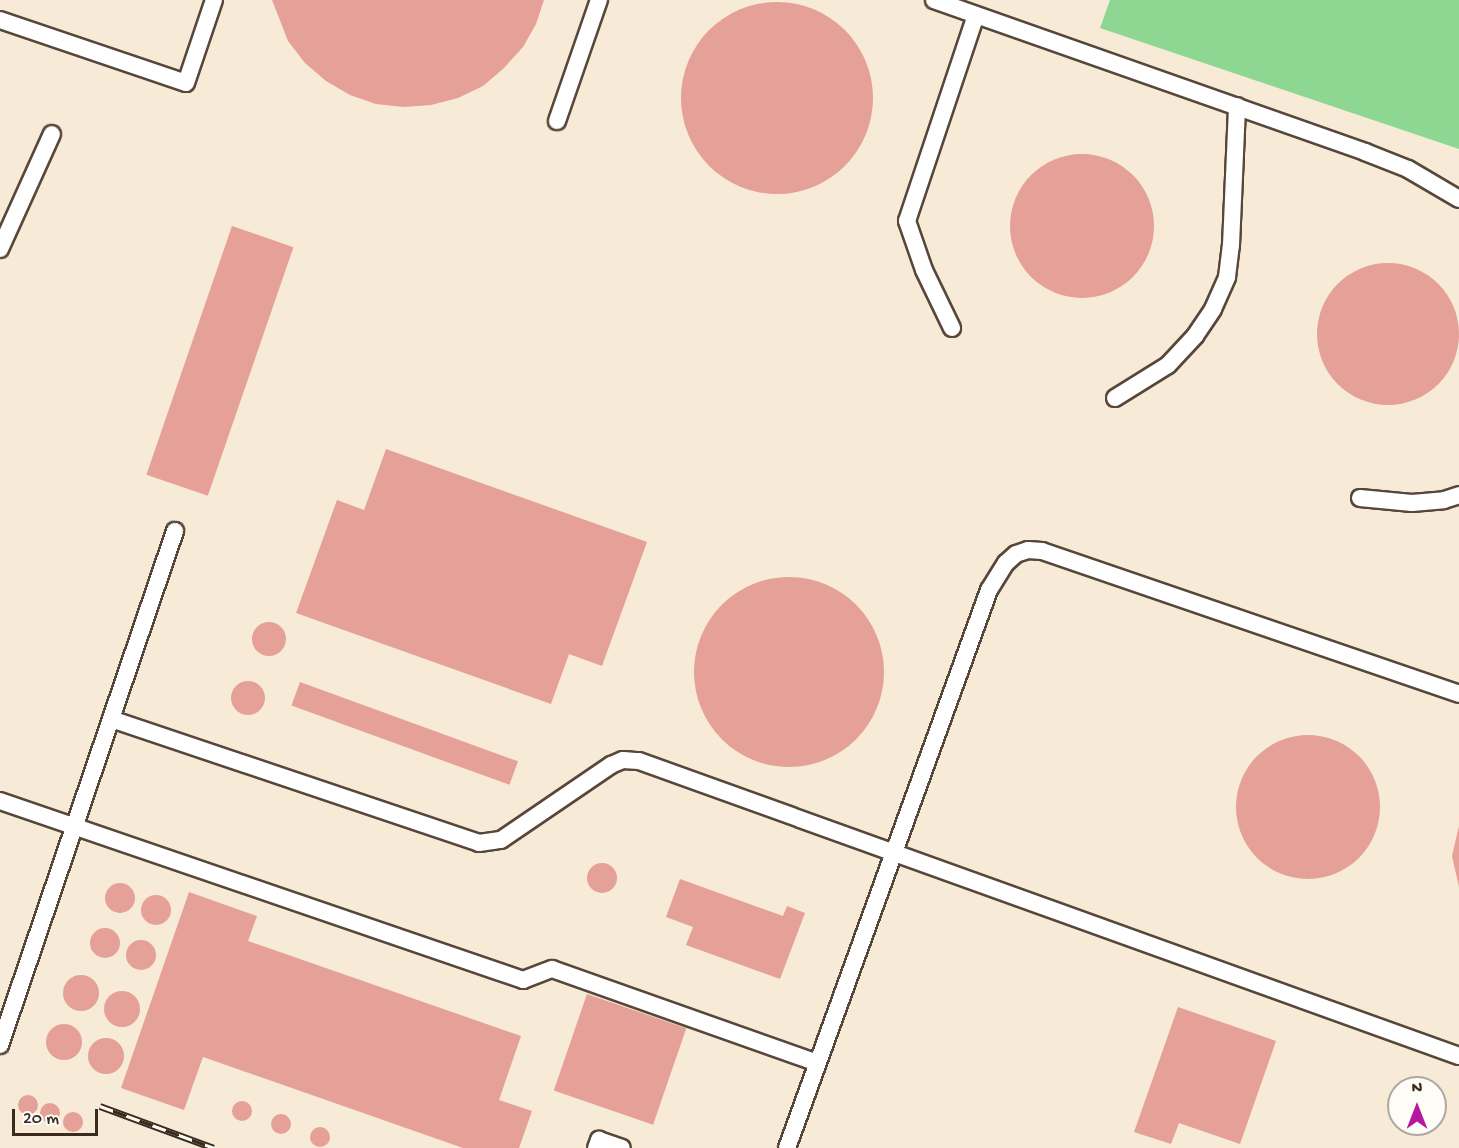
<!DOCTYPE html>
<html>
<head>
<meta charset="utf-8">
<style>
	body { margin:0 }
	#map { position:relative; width:1459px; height:1148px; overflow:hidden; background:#f7ead7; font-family:"Gochi Hand",sans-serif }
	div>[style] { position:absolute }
	.green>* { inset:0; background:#8dd793 }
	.building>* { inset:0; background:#e5a098; transform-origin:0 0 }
	.round { border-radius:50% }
	.roads { filter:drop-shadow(2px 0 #57473a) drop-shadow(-2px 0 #57473a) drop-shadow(0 2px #57473a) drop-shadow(0 -2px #57473a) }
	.lane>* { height:16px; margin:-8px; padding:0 8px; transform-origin:8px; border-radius:8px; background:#fff }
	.rail>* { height:7px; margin-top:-3.5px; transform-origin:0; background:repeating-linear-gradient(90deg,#fdfcf7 0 14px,#3b2a1e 0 28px); box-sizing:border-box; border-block:2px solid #3b2a1e }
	span { translate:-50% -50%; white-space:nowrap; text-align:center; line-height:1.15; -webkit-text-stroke:4.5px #fdfcf7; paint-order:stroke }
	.north { position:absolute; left:1387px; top:1076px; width:60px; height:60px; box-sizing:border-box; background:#fdfcf7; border:2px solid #afa8a0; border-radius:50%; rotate:0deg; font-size:16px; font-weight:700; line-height:24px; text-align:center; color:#3b2a1e }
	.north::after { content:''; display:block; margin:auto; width:21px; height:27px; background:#b5179e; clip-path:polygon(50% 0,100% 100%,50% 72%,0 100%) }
	.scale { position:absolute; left:12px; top:1109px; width:86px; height:27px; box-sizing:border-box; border:3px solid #3b2a1e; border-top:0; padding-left:8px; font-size:18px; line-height:21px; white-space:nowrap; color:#3b2a1e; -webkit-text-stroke:4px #fdfcf7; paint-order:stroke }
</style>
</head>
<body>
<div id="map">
	<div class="green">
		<i style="clip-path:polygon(1110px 0,1459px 0,1459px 149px,1100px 28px)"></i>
	</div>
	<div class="building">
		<i style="clip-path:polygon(272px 0,544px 0,536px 24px,523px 47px,504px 68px,483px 86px,458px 98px,431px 105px,404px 107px,376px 104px,350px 95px,326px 81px,305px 63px,288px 41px)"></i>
		<i class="round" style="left:681px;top:2px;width:192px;height:192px"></i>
		<i class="round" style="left:1010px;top:154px;width:144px;height:144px"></i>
		<i style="left:232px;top:226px;width:65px;height:263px;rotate:19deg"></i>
		<i class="round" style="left:1317px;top:263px;width:142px;height:142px"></i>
		<i style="clip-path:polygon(386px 449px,647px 542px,602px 666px,569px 654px,551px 704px,296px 613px,337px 500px,364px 510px)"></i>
		<i class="round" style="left:694px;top:577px;width:190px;height:190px"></i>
		<i class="round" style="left:252px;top:622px;width:34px;height:34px"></i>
		<i class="round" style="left:231px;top:681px;width:34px;height:34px"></i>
		<i style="left:300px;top:682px;width:232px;height:25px;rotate:20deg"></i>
		<i class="round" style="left:1236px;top:735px;width:144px;height:144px"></i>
		<i style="clip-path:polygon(1459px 826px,1459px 887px,1452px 856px)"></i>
		<i class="round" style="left:587px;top:863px;width:30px;height:30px"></i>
		<i style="clip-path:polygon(680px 879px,783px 916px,787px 906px,805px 913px,780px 979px,686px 945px,693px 927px,666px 917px)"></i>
		<i class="round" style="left:105px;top:883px;width:30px;height:30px"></i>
		<i style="clip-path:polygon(189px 892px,257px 916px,248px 941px,521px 1036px,499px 1100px,532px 1111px,519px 1148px,463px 1148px,203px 1057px,184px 1110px,121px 1088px)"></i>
		<i class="round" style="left:141px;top:895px;width:30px;height:30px"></i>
		<i class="round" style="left:90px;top:928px;width:30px;height:30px"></i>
		<i class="round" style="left:126px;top:940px;width:30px;height:30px"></i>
		<i class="round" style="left:63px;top:975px;width:36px;height:36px"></i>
		<i class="round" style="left:104px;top:991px;width:36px;height:36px"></i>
		<i style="left:587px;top:994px;width:105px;height:102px;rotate:19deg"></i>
		<i style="clip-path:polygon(1178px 1007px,1276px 1041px,1240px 1144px,1179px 1123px,1171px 1144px,1134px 1132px)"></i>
		<i class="round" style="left:46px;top:1024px;width:36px;height:36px"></i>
		<i class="round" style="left:88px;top:1038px;width:36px;height:36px"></i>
		<i class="round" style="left:18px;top:1095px;width:20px;height:20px"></i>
		<i class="round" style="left:232px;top:1101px;width:20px;height:20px"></i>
		<i class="round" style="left:40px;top:1103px;width:20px;height:20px"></i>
		<i class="round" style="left:63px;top:1112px;width:20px;height:20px"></i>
		<i class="round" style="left:271px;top:1114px;width:20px;height:20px"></i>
		<i class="round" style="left:310px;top:1127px;width:20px;height:20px"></i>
	</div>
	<div class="roads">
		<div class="lane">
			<i style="left:934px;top:0;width:457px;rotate:19.4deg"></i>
			<i style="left:1365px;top:152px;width:46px;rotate:21.6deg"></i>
			<i style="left:1408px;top:169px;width:59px;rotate:30.5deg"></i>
			<i style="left:0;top:20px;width:196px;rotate:18.7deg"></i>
			<i style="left:186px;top:83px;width:88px;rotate:-71.4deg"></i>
			<i style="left:557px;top:121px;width:128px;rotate:-70.9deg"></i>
			<i style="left:0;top:249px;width:126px;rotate:-65.7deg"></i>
			<i style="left:952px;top:328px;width:64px;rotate:-115.8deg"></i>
			<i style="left:924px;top:270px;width:52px;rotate:-109.1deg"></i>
			<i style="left:907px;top:221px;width:217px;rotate:-71.5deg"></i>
			<i style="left:1115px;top:398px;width:62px;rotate:-31.9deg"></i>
			<i style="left:1168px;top:365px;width:40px;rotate:-47deg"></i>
			<i style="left:1195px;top:336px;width:32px;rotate:-56deg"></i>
			<i style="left:1213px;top:309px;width:35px;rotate:-66deg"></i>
			<i style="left:1227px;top:277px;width:32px;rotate:-83deg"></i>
			<i style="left:1231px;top:245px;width:139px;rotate:-87.5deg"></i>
			<i style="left:1360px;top:498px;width:52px;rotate:5.5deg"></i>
			<i style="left:1412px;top:503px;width:32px;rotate:-5deg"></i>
			<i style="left:1444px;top:500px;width:16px;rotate:-18deg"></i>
			<i style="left:111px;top:719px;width:388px;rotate:18.6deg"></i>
			<i style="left:479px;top:843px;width:22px;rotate:-8deg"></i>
			<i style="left:501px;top:840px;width:133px;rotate:-34.3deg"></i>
			<i style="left:611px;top:765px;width:13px;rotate:-23deg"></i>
			<i style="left:623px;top:760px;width:16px;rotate:4deg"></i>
			<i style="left:639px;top:761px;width:871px;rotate:19.79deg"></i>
			<i style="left:0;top:801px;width:553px;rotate:18.89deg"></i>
			<i style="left:523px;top:980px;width:31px;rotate:-21deg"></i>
			<i style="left:552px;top:969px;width:281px;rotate:19.5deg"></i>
			<i style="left:0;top:1045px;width:543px;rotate:-71.2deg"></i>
			<i style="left:596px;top:1148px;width:9px;rotate:-69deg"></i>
			<i style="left:599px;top:1140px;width:24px;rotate:19deg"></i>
			<i style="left:787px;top:1148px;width:593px;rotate:-70.1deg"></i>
			<i style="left:989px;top:590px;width:32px;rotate:-58deg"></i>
			<i style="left:1006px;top:563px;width:13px;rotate:-42deg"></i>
			<i style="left:1016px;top:554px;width:13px;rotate:-18deg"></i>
			<i style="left:1028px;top:550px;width:14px;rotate:4deg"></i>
			<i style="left:1042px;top:551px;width:441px;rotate:18.9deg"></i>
		</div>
	</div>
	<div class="rail">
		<i style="left:100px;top:1106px;width:121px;rotate:20.2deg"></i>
	</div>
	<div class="north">N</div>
	<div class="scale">20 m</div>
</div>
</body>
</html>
